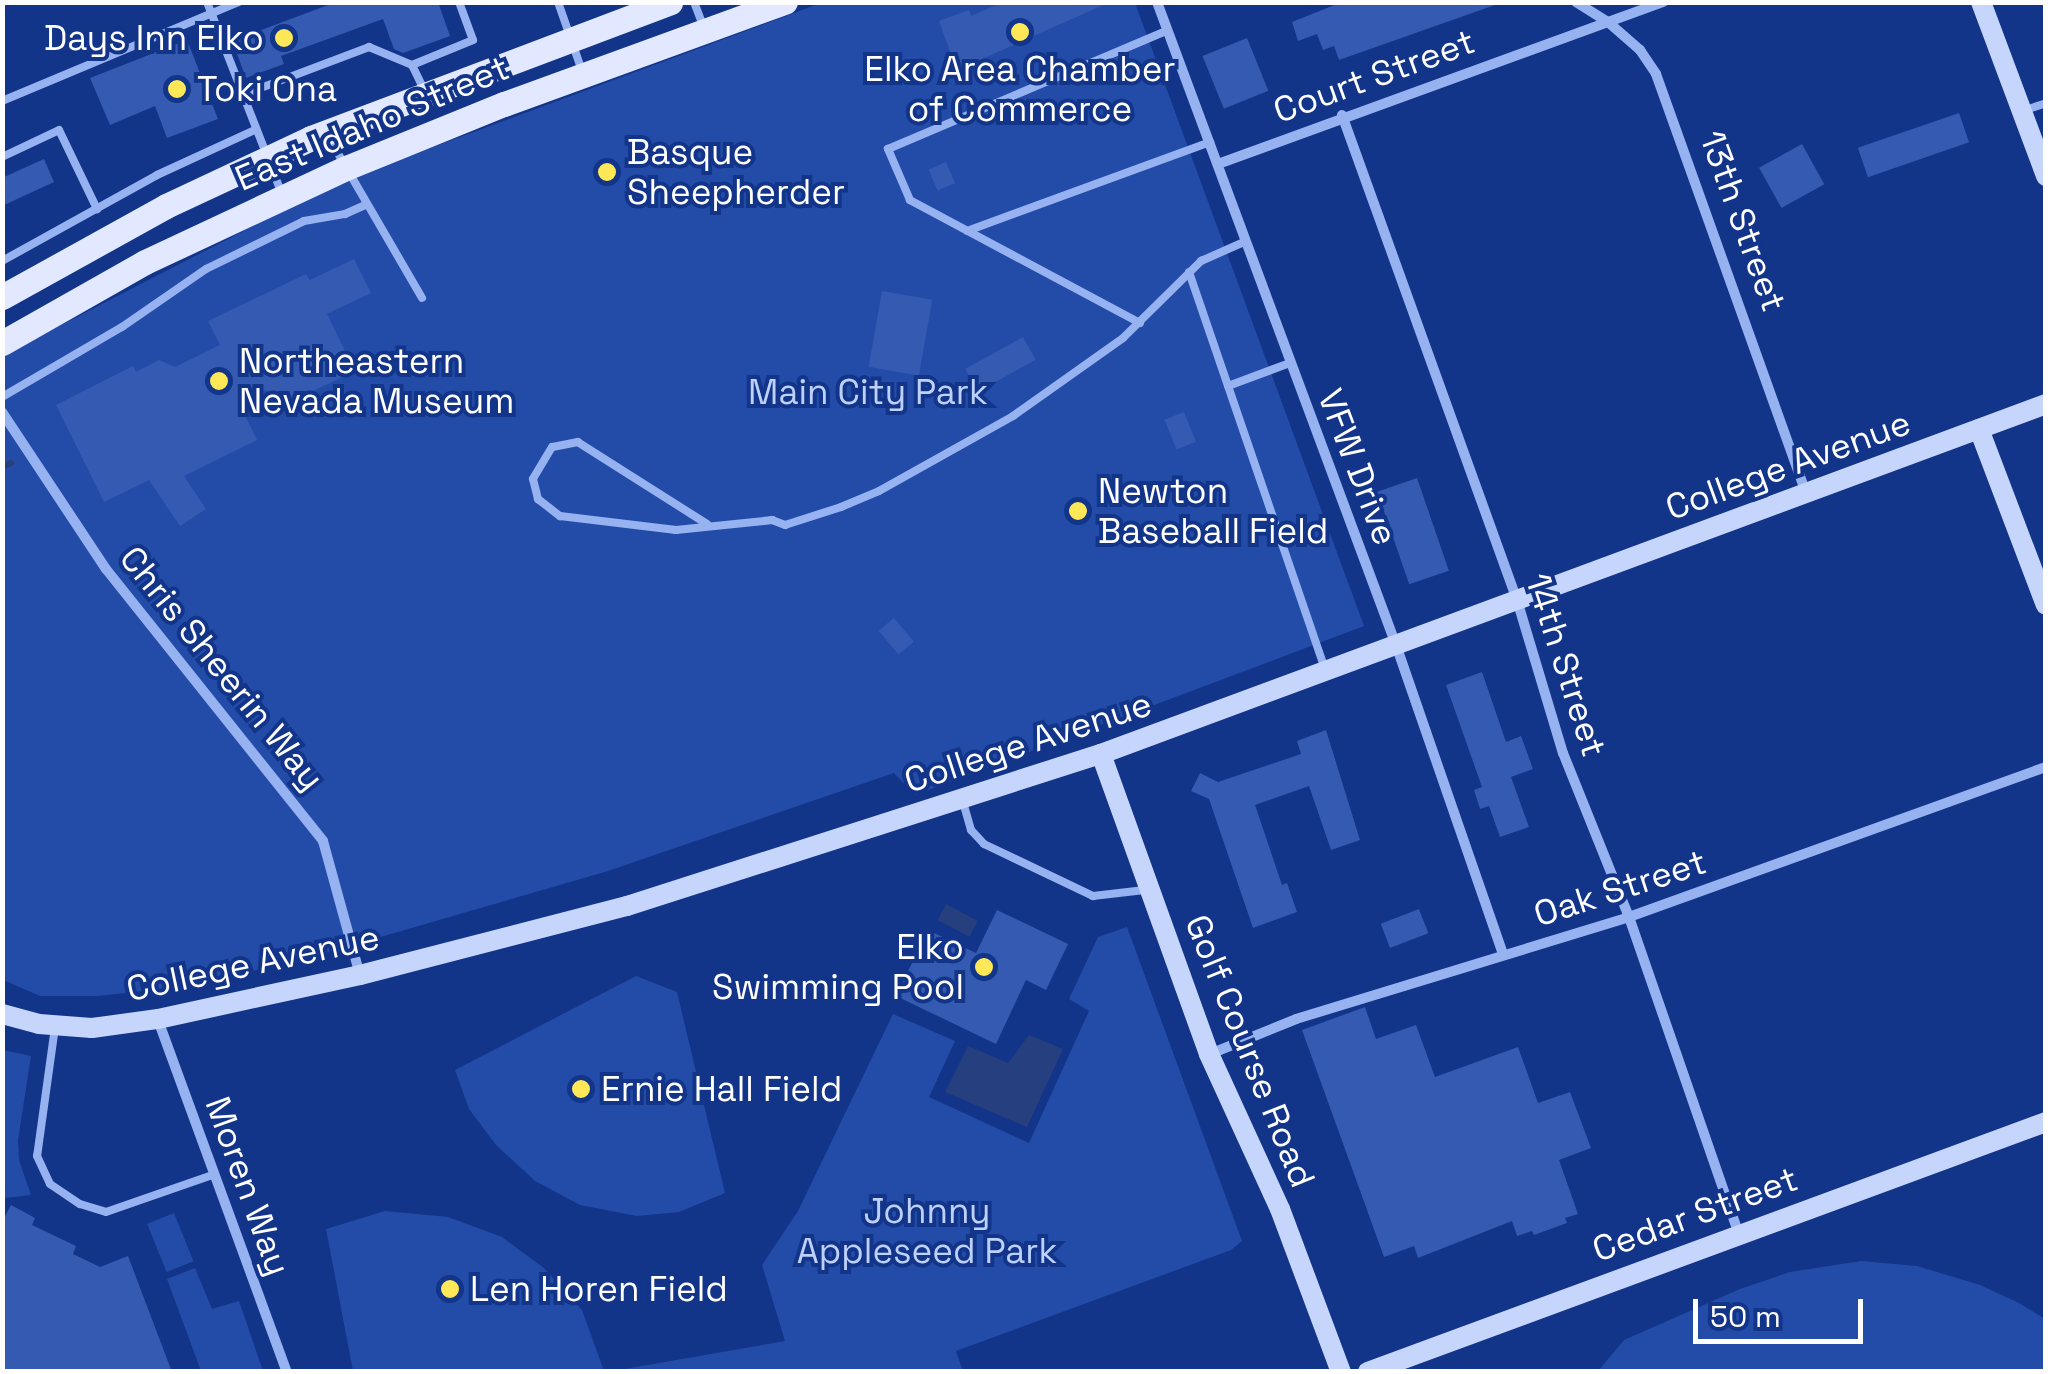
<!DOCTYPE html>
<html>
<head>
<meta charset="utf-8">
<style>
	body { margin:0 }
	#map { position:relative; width:2048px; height:1374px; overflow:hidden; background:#123489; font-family:"Space Grotesk",sans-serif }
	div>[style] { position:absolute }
	.green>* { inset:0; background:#234ca9; transform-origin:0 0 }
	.water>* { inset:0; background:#26407f; transform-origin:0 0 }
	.stream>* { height:6px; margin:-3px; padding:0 3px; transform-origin:3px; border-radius:3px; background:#26407f }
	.building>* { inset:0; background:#355ab2; transform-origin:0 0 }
	.lane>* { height:8px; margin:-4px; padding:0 4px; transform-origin:4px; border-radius:4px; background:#97b2f1 }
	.street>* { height:10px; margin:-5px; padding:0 5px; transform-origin:5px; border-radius:5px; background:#97b2f1 }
	.secondary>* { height:20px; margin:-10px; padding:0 10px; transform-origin:10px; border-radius:10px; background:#c5d5fc }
	.primary>* { height:25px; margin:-12.5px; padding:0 12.5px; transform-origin:12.5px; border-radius:12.5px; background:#e1e8ff }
	.dots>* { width:28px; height:28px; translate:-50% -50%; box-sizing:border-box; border:5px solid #123489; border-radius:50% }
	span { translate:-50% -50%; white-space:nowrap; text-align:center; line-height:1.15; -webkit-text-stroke:8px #123489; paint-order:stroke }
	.poi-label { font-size:35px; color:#fff }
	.right { translate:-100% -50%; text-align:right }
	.left { translate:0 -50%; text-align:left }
	.street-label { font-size:35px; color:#fff }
	.park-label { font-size:35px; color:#bed1fc }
	.frame { position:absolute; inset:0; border:5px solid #fff; pointer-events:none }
	.scale { position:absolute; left:1693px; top:1299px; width:170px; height:45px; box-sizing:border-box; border:5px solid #fff; border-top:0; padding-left:12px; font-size:30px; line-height:35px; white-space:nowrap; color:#fff; -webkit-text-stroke:8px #123489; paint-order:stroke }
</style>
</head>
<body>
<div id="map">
	<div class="green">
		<i style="clip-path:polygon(821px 3px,1135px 3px,1364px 626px,915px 795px,894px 773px,608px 871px,315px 956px,195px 985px,99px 996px,40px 996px,3px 980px,3px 355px,296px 204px,409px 156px)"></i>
		<i style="clip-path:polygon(1127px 927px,1242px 1241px,1231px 1250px,956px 1351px,963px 1371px,613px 1371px,785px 1341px,762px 1265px,798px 1211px,893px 1014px,955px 1041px,929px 1097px,1029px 1143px,1089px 1011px,1069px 999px,1098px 937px)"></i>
		<i style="clip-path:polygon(636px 976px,677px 992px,725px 1193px,679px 1212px,637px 1216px,580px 1205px,535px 1181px,496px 1145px,469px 1109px,455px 1070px)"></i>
		<i style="clip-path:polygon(3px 1050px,31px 1056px,18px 1140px,19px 1160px,31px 1195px,5px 1198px)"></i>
		<i style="clip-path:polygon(385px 1211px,448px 1217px,502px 1237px,544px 1268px,582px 1310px,604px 1371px,353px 1371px,326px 1229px)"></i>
		<i style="left:174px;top:1213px;width:52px;height:29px;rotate:68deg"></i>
		<i style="clip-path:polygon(1861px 1261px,1917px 1266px,1980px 1285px,2019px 1303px,2045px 1319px,2045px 1371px,1598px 1371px,1624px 1340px,1740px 1289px,1790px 1272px)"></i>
		<i style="clip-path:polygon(195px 1268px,212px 1309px,239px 1301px,263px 1371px,201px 1371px,167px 1279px)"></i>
	</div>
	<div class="water">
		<i style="left:946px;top:904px;width:36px;height:18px;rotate:28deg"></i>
		<i style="clip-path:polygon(1029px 1035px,1063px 1049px,1027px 1127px,945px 1092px,968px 1046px,1008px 1063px)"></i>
	</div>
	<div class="stream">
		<i style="left:2px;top:467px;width:10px;rotate:-24deg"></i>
	</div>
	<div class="building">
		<i style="clip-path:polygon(336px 2px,438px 2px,450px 36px,403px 53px,394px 49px,383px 19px,281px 56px,284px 64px,246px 78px,232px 41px)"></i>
		<i style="clip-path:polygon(1003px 2px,1108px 2px,1108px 3px,957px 70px,939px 21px,969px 10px,971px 16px)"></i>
		<i style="clip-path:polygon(1342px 2px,1495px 2px,1495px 5px,1339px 60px,1334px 46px,1323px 50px,1317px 34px,1298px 41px,1292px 22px)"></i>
		<i style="left:1247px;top:38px;width:57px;height:48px;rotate:68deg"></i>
		<i style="clip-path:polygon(187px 40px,218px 119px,167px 138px,155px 106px,110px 125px,90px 78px)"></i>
		<i style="left:1959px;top:113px;width:31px;height:107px;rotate:71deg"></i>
		<i style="left:1802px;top:144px;width:46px;height:49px;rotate:61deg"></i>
		<i style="clip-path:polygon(44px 159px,54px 182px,2px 206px,2px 178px)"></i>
		<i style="left:946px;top:162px;width:23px;height:19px;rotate:67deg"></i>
		<i style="clip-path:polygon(354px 259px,371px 293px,327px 314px,355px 371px,296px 399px,265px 390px,239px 403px,257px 440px,184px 476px,206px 509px,180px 526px,149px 480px,104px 502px,56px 405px,133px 366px,136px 372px,159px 360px,175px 367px,220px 345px,208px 321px,306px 274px,310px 280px)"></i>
		<i style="left:882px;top:291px;width:51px;height:77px;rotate:10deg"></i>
		<i style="left:1023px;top:337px;width:26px;height:66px;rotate:61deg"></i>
		<i style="left:1184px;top:412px;width:32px;height:21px;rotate:68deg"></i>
		<i style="left:1417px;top:478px;width:98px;height:42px;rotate:71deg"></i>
		<i style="left:894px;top:618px;width:31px;height:20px;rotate:50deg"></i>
		<i style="clip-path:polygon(1482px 672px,1506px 742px,1521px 736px,1533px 769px,1511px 777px,1529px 827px,1500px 837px,1489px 806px,1480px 809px,1474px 790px,1482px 787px,1446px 685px)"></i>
		<i style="clip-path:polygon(1326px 730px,1360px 840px,1331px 850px,1309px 786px,1255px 805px,1282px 885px,1287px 883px,1297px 912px,1253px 928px,1209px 799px,1191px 791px,1200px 773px,1218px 782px,1301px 754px,1297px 741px)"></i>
		<i style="left:1419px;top:909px;width:26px;height:41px;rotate:69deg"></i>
		<i style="clip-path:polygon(997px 910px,1068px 944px,1046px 990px,1026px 980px,996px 1044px,896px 996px,928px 930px,976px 953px)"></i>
		<i style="clip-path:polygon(1365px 1007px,1376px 1039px,1416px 1025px,1435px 1077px,1518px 1047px,1538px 1103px,1570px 1092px,1591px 1148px,1559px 1160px,1578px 1214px,1565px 1218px,1567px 1223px,1534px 1235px,1532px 1231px,1517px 1236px,1512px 1221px,1418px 1258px,1414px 1246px,1384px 1257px,1302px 1030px)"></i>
		<i style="clip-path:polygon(11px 1205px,35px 1218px,32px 1225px,76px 1246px,73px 1254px,100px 1267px,128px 1256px,172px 1372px,2px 1372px,2px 1222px)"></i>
	</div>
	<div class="lane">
		<i style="left:207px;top:2px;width:204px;rotate:68.7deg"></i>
		<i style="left:558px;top:2px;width:73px;rotate:70.8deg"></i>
		<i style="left:694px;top:2px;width:26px;rotate:69deg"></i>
		<i style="left:412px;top:65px;width:66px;rotate:-22.3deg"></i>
		<i style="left:473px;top:40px;width:40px;rotate:-110.2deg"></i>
		<i style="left:242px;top:95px;width:136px;rotate:-20.7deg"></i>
		<i style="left:369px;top:47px;width:47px;rotate:22.7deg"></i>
		<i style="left:412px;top:65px;width:28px;rotate:64deg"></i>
		<i style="left:2px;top:101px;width:257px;rotate:-22.7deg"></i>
		<i style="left:2022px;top:111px;width:25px;rotate:-18deg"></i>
		<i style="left:329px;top:138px;width:185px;rotate:59.8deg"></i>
		<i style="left:2px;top:157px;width:63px;rotate:-25.3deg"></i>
		<i style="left:59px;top:130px;width:88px;rotate:64.3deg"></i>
		<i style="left:967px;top:231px;width:259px;rotate:-20.1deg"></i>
		<i style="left:2px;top:261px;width:177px;rotate:-29deg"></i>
		<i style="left:157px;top:175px;width:108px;rotate:-24.7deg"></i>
		<i style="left:1189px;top:272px;width:421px;rotate:71.1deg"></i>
		<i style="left:1140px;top:323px;width:261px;rotate:-151.9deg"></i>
		<i style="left:910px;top:200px;width:56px;rotate:-113.3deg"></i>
		<i style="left:888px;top:149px;width:304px;rotate:-23deg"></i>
		<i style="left:1228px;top:386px;width:66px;rotate:-20.4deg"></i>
		<i style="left:2px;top:397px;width:139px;rotate:-30.3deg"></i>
		<i style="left:122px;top:327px;width:102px;rotate:-34.6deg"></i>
		<i style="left:206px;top:269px;width:109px;rotate:-26.1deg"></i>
		<i style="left:304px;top:221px;width:42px;rotate:-9.7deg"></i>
		<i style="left:345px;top:214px;width:24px;rotate:-24deg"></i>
		<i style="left:707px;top:524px;width:153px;rotate:-147.6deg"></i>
		<i style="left:578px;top:442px;width:26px;rotate:169deg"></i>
		<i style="left:552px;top:447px;width:37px;rotate:121deg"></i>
		<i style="left:533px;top:479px;width:21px;rotate:76deg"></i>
		<i style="left:538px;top:499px;width:28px;rotate:38deg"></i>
		<i style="left:560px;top:516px;width:117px;rotate:6.9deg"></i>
		<i style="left:676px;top:530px;width:97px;rotate:-5.9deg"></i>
		<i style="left:772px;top:520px;width:14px;rotate:21deg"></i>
		<i style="left:785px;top:525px;width:59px;rotate:-17.8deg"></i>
		<i style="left:841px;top:507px;width:41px;rotate:-22.8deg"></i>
		<i style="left:879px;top:491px;width:154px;rotate:-29.2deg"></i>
		<i style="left:1013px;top:416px;width:135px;rotate:-35.3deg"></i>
		<i style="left:1123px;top:338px;width:110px;rotate:-44.6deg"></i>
		<i style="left:1201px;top:261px;width:47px;rotate:-23.8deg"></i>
		<i style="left:963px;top:802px;width:29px;rotate:74deg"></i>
		<i style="left:971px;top:830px;width:19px;rotate:47deg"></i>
		<i style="left:984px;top:844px;width:121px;rotate:25.5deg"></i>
		<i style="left:1093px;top:896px;width:52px;rotate:-6.6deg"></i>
		<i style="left:55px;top:1027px;width:130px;rotate:97.9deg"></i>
		<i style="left:37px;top:1156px;width:31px;rotate:65deg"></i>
		<i style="left:50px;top:1184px;width:36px;rotate:34deg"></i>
		<i style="left:80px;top:1204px;width:27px;rotate:17deg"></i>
		<i style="left:106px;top:1212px;width:115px;rotate:-19.2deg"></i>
	</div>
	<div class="street">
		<i style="left:1157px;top:2px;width:686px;rotate:69.61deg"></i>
		<i style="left:1396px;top:645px;width:327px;rotate:70.9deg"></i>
		<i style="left:1576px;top:2px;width:38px;rotate:32deg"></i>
		<i style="left:1608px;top:22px;width:43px;rotate:41.2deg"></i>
		<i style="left:1640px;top:50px;width:29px;rotate:56deg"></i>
		<i style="left:1656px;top:74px;width:445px;rotate:70.3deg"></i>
		<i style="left:1342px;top:115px;width:516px;rotate:70.16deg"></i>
		<i style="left:1517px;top:600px;width:160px;rotate:73.3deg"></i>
		<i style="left:1563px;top:753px;width:177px;rotate:68.1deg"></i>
		<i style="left:1629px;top:917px;width:333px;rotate:70.9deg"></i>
		<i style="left:1218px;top:164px;width:474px;rotate:-20deg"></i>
		<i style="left:2px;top:412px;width:188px;rotate:56.5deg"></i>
		<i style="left:106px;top:569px;width:348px;rotate:51.4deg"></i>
		<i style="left:323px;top:841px;width:139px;rotate:74.6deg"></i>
		<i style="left:158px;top:1020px;width:375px;rotate:69.9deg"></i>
		<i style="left:1210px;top:1054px;width:93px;rotate:-22.1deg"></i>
		<i style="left:1296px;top:1019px;width:348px;rotate:-17deg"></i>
		<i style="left:1629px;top:917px;width:443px;rotate:-19.8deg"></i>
	</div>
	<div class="secondary">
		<i style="left:1981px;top:2px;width:186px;rotate:69.5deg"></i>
		<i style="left:1979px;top:429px;width:188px;rotate:69.2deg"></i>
		<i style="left:1101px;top:754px;width:319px;rotate:70.2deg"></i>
		<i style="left:1209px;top:1054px;width:170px;rotate:65.4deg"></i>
		<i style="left:1280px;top:1209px;width:174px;rotate:69.5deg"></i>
		<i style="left:2px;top:1014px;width:38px;rotate:15deg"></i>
		<i style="left:39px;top:1024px;width:53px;rotate:4.3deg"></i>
		<i style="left:92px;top:1028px;width:67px;rotate:-7.8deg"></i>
		<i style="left:158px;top:1019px;width:207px;rotate:-12.3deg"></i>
		<i style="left:360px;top:975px;width:276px;rotate:-14.5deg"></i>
		<i style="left:627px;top:906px;width:498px;rotate:-17.8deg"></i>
		<i style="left:1101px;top:754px;width:1008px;rotate:-20.32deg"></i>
		<i style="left:1368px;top:1372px;width:723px;rotate:-20.24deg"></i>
	</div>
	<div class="primary">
		<i style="left:2px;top:297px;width:188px;rotate:-29deg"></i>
		<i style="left:166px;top:206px;width:160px;rotate:-25.1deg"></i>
		<i style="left:311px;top:138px;width:384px;rotate:-20.7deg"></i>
		<i style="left:2px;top:343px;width:164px;rotate:-29.5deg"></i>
		<i style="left:145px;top:262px;width:222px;rotate:-25.1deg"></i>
		<i style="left:346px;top:168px;width:170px;rotate:-22.1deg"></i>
		<i style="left:504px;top:104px;width:299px;rotate:-20deg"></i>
	</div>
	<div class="dots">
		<i style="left:1020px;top:32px;background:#ffe857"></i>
		<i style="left:284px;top:38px;background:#ffe857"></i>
		<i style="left:177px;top:89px;background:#ffe857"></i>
		<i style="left:607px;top:172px;background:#ffe857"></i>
		<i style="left:219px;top:381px;background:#ffe857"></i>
		<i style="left:1078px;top:511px;background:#ffe857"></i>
		<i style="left:984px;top:967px;background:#ffe857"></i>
		<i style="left:581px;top:1089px;background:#ffe857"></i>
		<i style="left:450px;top:1289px;background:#ffe857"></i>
	</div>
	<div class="poi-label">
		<span class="right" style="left:264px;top:38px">Days Inn Elko</span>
		<span style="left:1020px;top:89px">Elko Area Chamber<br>of Commerce</span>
		<span class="left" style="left:197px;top:89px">Toki Ona</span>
		<span class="left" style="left:627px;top:172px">Basque<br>Sheepherder</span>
		<span class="left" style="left:239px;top:381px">Northeastern<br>Nevada Museum</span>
		<span class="left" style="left:1098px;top:511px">Newton<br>Baseball Field</span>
		<span class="right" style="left:964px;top:967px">Elko<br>Swimming Pool</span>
		<span class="left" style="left:601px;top:1089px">Ernie Hall Field</span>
		<span class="left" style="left:470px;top:1289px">Len Horen Field</span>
	</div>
	<div class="street-label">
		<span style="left:1374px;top:76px;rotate:-20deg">Court Street</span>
		<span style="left:372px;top:123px;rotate:-23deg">East Idaho Street</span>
		<span style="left:1743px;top:221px;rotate:70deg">13th Street</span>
		<span style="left:1788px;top:465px;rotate:-20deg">College Avenue</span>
		<span style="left:1358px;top:467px;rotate:69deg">VFW Drive</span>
		<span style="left:1566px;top:665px;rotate:72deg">14th Street</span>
		<span style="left:222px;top:668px;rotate:51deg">Chris Sheerin Way</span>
		<span style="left:1028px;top:742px;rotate:-18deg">College Avenue</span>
		<span style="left:1620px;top:888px;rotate:-18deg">Oak Street</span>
		<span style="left:253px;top:963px;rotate:-12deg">College Avenue</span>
		<span style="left:1250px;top:1051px;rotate:68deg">Golf Course Road</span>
		<span style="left:248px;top:1186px;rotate:70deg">Moren Way</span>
		<span style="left:1695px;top:1214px;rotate:-20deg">Cedar Street</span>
	</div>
	<div class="park-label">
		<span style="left:868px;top:392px">Main City Park</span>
		<span style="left:927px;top:1231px">Johnny<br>Appleseed Park</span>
	</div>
	<div class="frame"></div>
	<div class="scale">50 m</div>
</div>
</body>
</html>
